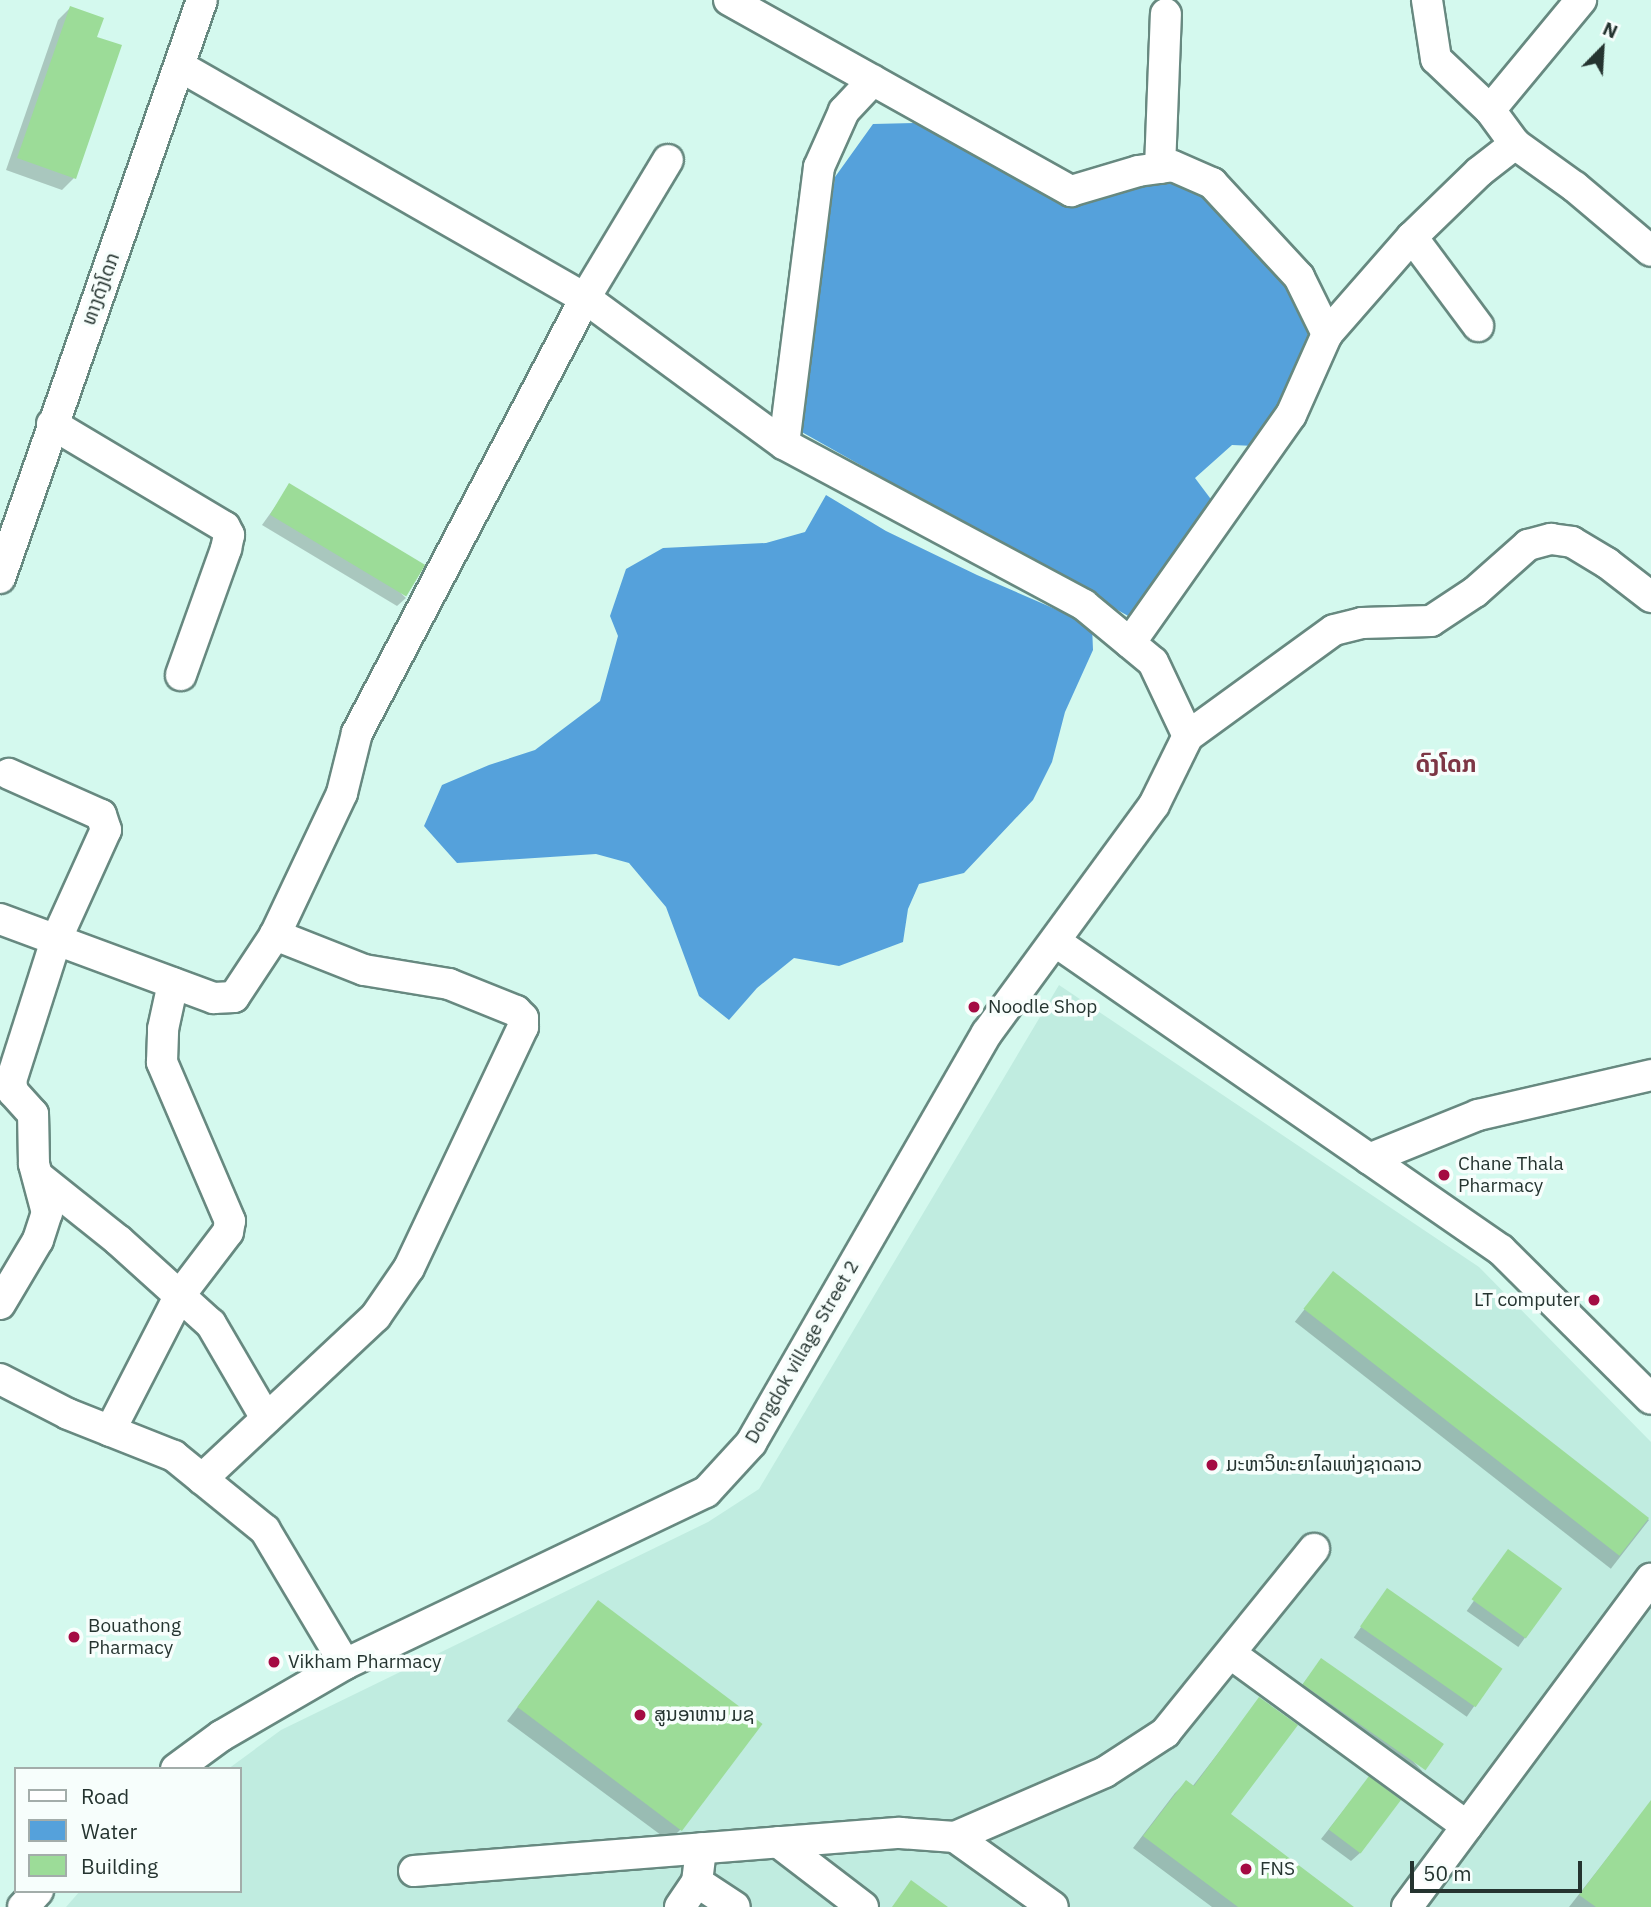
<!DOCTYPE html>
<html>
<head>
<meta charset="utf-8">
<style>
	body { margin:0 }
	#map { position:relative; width:1651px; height:1907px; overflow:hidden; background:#d4f9ee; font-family:"IBM Plex Sans","Noto Sans Lao",sans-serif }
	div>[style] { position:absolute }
	.built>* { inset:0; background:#c0ece0 }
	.water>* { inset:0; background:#55a1db }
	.shadow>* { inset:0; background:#0003; transform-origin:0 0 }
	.building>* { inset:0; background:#9cdc98; transform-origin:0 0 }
	.roads { filter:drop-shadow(2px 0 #678980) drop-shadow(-2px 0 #678980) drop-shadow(0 2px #678980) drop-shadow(0 -2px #678980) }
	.minor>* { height:30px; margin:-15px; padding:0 15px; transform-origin:15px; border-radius:15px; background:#fff }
	.dots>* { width:19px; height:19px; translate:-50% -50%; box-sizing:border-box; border:4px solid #f7fefc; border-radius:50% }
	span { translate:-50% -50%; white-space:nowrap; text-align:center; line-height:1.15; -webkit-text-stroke:7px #f7fefc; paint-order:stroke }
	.street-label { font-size:19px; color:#253430 }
	.poi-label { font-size:19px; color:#253430 }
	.left { translate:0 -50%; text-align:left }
	.right { translate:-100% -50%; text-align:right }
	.quarter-label { font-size:23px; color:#7d3645; font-weight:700 }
	.legend { position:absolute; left:14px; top:1767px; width:228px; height:126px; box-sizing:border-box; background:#f7fefc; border:2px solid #a3adaa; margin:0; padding:9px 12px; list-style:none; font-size:21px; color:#253430 }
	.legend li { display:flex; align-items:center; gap:14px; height:35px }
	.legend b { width:35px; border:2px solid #a3adaa }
	.north { position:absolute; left:1567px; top:14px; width:70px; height:70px; -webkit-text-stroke:5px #f7fefc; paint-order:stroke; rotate:24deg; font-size:19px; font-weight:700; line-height:28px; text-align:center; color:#253430 }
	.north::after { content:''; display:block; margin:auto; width:24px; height:32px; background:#253430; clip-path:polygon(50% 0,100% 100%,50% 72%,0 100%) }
	.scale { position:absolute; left:1410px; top:1861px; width:172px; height:32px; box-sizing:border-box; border:4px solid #253430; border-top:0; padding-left:9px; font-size:21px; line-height:24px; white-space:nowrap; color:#253430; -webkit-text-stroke:5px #f7fefc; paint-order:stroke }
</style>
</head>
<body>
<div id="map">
	<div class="built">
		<i style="clip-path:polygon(1059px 985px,1479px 1267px,1651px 1442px,1651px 1907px,66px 1907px,80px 1891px,240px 1891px,240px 1769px,228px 1769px,281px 1730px,708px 1522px,759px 1489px)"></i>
	</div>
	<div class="water">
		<i style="clip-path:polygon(914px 123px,1069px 205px,1148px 180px,1195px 185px,1257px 244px,1310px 322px,1302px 368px,1255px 446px,1232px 445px,1195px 478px,1213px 502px,1130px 617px,800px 431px,835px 177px,873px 124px)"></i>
		<i style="clip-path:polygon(826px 495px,886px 531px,977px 575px,1092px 625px,1093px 650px,1065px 712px,1052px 762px,1033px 800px,964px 873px,919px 884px,908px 909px,903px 942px,839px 966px,794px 958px,757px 988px,729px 1020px,699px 996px,666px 907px,629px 863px,596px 854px,457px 863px,424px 826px,442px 785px,489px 765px,535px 750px,600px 701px,618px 636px,610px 616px,626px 569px,663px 548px,766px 543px,805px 532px)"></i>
	</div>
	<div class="shadow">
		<i style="clip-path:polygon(70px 8px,95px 38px,74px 178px,62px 190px,6px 170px,58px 20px)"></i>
		<i style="clip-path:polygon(290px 486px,406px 598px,397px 606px,262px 525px)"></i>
		<i style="left:1333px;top:1273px;width:401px;height:62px;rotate:38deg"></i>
		<i style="left:1508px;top:1552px;width:63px;height:72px;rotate:35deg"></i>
		<i style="left:1387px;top:1590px;width:138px;height:58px;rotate:35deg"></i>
		<i style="clip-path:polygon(598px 1602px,681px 1829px,669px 1841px,507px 1721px)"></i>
		<i style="clip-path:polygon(1322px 1660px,1422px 1771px,1413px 1780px,1295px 1694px)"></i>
		<i style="clip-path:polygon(1259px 1700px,1229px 1815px,1344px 1907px,1212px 1907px,1133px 1848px,1175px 1793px,1186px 1782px,1192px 1787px)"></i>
		<i style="clip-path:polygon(1369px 1778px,1360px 1853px,1351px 1861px,1321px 1839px)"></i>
		<i style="clip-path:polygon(1648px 1806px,1651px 1808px,1651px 1907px,1569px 1907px)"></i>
	</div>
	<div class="building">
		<i style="clip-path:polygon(70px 6px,104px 18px,97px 37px,122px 45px,76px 179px,17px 158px)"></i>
		<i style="left:289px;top:483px;width:159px;height:37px;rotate:31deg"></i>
		<i style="left:1333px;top:1271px;width:401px;height:48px;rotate:38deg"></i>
		<i style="left:1508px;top:1549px;width:67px;height:62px;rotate:36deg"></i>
		<i style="left:1387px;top:1588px;width:141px;height:47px;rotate:35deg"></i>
		<i style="left:598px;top:1600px;width:206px;height:134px;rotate:37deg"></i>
		<i style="left:1321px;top:1658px;width:150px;height:32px;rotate:35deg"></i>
		<i style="clip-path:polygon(1259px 1697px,1298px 1725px,1231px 1814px,1354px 1907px,1238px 1907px,1143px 1836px,1186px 1780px,1194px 1786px)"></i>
		<i style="left:1369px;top:1776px;width:40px;height:67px;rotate:37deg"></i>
		<i style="clip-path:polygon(1651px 1800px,1651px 1907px,1596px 1907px,1579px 1895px)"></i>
		<i style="clip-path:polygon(911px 1880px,948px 1907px,892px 1907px)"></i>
	</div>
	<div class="roads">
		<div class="minor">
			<i style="left:729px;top:0;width:392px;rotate:29.2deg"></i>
			<i style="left:1071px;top:191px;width:70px;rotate:-16.6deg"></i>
			<i style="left:1138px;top:171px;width:35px;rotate:-8deg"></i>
			<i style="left:1173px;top:166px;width:43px;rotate:23.6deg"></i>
			<i style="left:1212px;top:183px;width:128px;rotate:47.2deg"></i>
			<i style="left:1299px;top:277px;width:64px;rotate:63.8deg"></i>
			<i style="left:181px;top:67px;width:465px;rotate:29.8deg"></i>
			<i style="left:585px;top:298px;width:247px;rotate:36.3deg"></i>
			<i style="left:784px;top:444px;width:340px;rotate:28.2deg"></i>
			<i style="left:1084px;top:605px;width:89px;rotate:39.6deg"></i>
			<i style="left:1153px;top:662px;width:82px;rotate:64.7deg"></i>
			<i style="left:1490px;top:110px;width:143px;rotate:-50.4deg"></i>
			<i style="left:1515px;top:144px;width:74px;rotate:35.6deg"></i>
			<i style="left:1575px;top:187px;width:99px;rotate:40.1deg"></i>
			<i style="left:1160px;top:168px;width:154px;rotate:-87.8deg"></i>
			<i style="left:1412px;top:237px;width:111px;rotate:53.4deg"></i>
			<i style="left:52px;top:424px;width:201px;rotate:30.8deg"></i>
			<i style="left:225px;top:527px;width:9px;rotate:63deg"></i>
			<i style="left:229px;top:535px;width:14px;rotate:102deg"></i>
			<i style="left:226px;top:549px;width:134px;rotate:109.7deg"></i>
			<i style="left:784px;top:444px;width:279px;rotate:-82.8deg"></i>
			<i style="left:819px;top:167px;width:61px;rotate:-65.9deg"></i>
			<i style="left:844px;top:111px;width:42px;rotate:-46.9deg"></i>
			<i style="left:0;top:578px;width:612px;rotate:-70.74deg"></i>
			<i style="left:1130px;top:643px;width:279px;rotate:-54.8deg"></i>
			<i style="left:1291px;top:415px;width:89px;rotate:-66deg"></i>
			<i style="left:1327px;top:334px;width:129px;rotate:-48.8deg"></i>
			<i style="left:1412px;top:237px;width:93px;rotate:-44.1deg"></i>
			<i style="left:1479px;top:172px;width:46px;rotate:-37.9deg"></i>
			<i style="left:1515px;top:144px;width:42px;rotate:-126.3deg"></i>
			<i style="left:1490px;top:110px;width:74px;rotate:-136.6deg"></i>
			<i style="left:1436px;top:59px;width:60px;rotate:-98.7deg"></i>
			<i style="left:1188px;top:736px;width:180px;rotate:-36deg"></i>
			<i style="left:1334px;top:630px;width:29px;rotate:-14deg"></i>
			<i style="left:1362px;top:623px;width:69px;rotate:-1.7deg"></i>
			<i style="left:1431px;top:621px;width:53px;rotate:-33.4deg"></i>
			<i style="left:1475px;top:592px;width:71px;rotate:-41.6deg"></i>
			<i style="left:1528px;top:545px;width:24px;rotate:-15deg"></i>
			<i style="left:1551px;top:539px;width:21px;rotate:8deg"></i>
			<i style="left:1572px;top:542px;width:41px;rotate:31deg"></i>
			<i style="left:1607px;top:563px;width:56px;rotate:37.7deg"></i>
			<i style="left:0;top:919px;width:228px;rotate:20.3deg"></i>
			<i style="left:214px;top:998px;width:20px;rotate:-3deg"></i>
			<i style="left:234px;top:997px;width:74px;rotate:-56.5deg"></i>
			<i style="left:275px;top:935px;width:157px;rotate:-64.7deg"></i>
			<i style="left:342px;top:793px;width:62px;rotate:-76deg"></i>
			<i style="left:357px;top:733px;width:491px;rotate:-62.3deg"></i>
			<i style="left:585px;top:298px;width:161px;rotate:-59deg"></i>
			<i style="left:1056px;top:942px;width:541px;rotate:34.69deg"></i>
			<i style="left:1501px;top:1250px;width:211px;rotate:44.8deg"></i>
			<i style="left:1369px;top:1159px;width:118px;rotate:-22deg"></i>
			<i style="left:1478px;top:1115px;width:178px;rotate:-13deg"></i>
			<i style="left:39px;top:1177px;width:101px;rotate:38.6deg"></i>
			<i style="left:118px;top:1240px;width:125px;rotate:42.1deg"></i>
			<i style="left:211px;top:1324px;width:109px;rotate:59.7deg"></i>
			<i style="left:0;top:1304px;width:74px;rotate:-59.3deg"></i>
			<i style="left:38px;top:1240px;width:28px;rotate:-72deg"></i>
			<i style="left:47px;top:1213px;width:51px;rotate:-104.9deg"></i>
			<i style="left:34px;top:1164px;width:50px;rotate:-91.1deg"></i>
			<i style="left:33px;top:1114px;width:30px;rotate:-132deg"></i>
			<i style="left:13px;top:1092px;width:11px;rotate:-100deg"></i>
			<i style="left:11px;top:1081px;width:148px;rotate:-72.3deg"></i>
			<i style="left:56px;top:940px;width:121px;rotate:-65.6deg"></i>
			<i style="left:106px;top:830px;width:16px;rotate:-108deg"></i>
			<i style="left:101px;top:815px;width:101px;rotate:-156deg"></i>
			<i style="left:0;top:1379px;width:76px;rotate:27.2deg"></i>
			<i style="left:68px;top:1414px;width:114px;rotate:21.6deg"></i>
			<i style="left:174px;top:1456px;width:117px;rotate:39.1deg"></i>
			<i style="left:265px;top:1530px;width:156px;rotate:59.2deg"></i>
			<i style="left:110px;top:1431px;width:153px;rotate:-62.8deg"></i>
			<i style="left:180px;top:1295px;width:79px;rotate:-52.7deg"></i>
			<i style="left:228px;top:1232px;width:11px;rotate:-80deg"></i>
			<i style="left:230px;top:1221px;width:173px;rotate:-113.2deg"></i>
			<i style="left:162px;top:1062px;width:33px;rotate:-88deg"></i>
			<i style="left:163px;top:1029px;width:47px;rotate:-77.7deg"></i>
			<i style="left:202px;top:1479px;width:238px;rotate:-43.1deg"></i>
			<i style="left:376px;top:1316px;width:58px;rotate:-55.5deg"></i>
			<i style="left:409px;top:1268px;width:267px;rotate:-64.7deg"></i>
			<i style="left:523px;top:1027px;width:9px;rotate:-90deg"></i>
			<i style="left:523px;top:1018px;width:10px;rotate:-135deg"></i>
			<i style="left:516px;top:1011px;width:72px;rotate:-158.1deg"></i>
			<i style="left:449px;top:984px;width:86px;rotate:-170.6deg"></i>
			<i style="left:364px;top:970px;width:96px;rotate:-158.5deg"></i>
			<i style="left:1231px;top:1654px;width:292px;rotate:36.1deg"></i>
			<i style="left:176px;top:1769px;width:56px;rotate:-36.3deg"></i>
			<i style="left:221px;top:1736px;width:143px;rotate:-30.1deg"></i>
			<i style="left:345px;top:1664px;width:400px;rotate:-25.5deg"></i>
			<i style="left:706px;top:1492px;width:67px;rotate:-47.4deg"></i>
			<i style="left:751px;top:1443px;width:473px;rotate:-60.1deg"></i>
			<i style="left:987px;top:1033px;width:283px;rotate:-53.8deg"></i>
			<i style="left:1154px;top:805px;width:77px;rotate:-63.8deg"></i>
			<i style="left:955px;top:1837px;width:163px;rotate:-23.4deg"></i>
			<i style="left:1105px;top:1772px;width:72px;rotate:-33deg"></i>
			<i style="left:1165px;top:1733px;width:237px;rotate:-51deg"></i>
			<i style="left:778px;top:1842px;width:107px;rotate:37.4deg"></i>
			<i style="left:414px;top:1871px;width:487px;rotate:-4.5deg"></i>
			<i style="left:900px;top:1833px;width:55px;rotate:4.2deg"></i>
			<i style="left:955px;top:1837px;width:120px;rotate:35.5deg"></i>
			<i style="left:697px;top:1882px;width:45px;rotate:33.3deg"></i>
			<i style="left:23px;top:1907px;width:22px;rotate:-47deg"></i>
			<i style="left:680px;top:1907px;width:30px;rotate:-56deg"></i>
			<i style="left:697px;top:1882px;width:34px;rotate:-83deg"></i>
			<i style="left:1407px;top:1907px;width:409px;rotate:-53.4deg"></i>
		</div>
	</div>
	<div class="dots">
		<i style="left:974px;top:1007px;background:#a40b43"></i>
		<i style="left:1444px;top:1175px;background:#a40b43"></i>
		<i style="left:1594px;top:1300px;background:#a40b43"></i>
		<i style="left:1212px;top:1465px;background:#a40b43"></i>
		<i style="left:74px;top:1637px;background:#a40b43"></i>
		<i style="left:274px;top:1662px;background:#a40b43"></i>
		<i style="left:640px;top:1715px;background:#a40b43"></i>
		<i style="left:1246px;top:1869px;background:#a40b43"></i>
	</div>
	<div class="street-label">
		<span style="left:101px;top:289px;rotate:-70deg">ທາງດົງໂດກ</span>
		<span style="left:802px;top:1352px;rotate:-60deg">Dongdok village Street 2</span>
	</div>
	<div class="poi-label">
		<span class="left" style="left:988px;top:1007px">Noodle Shop</span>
		<span class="left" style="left:1458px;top:1175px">Chane Thala<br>Pharmacy</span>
		<span class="right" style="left:1580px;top:1300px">LT computer</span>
		<span class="left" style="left:1226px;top:1465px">ມະຫາວິທະຍາໄລແຫ່ງຊາດລາວ</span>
		<span class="left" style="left:88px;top:1637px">Bouathong<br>Pharmacy</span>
		<span class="left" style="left:288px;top:1662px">Vikham Pharmacy</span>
		<span class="left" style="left:654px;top:1715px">ສູນອາຫານ ມຊ</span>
		<span class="left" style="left:1260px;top:1869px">FNS</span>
	</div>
	<div class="quarter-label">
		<span style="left:1446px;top:763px">ດົງໂດກ</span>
	</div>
	<ul class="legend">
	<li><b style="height:9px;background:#fff"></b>Road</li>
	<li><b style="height:19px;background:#55a1db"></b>Water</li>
	<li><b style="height:19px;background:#9cdc98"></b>Building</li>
	</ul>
	<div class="north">N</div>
	<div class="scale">50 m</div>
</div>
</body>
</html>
